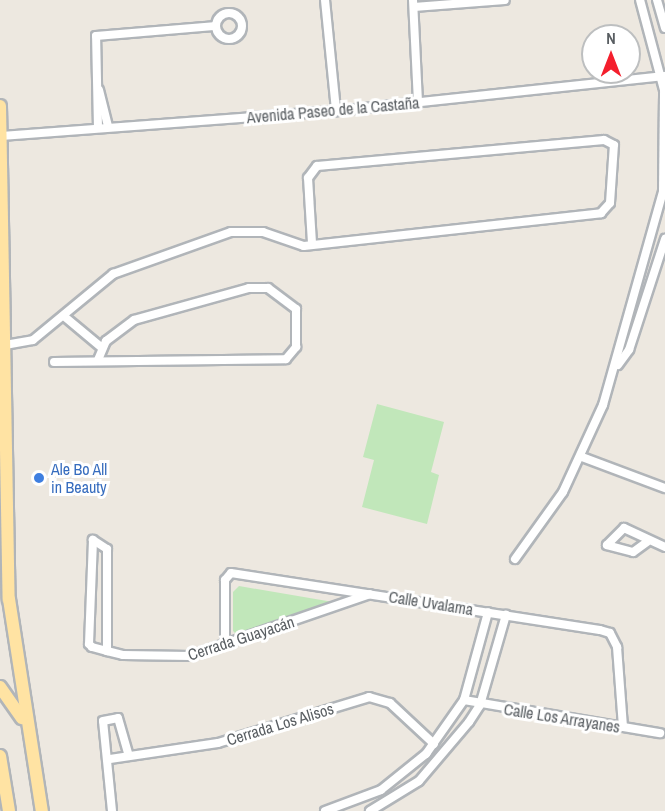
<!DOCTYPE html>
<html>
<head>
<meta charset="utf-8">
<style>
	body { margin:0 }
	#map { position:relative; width:665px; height:811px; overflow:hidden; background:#ede8e0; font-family:"Archivo Narrow",sans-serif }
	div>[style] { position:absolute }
	.green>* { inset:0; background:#c1e7ba }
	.roads { filter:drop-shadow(2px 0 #b1b5b9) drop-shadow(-2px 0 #b1b5b9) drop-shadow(0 2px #b1b5b9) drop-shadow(0 -2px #b1b5b9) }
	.street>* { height:8px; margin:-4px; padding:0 4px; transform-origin:4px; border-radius:4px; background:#fff }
	.street>.ring { margin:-4px; padding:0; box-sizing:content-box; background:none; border:8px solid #fff; border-radius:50% }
	.primary>* { height:12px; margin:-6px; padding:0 6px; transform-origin:6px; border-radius:6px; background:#ffe3a3 }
	.dots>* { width:16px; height:16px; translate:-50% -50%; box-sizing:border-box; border:3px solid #fff; border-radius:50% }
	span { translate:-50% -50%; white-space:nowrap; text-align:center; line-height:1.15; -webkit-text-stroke:6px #fff; paint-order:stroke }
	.street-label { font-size:16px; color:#595e62 }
	.shop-label { font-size:16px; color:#366cbe }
	.left { translate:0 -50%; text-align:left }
	.north { position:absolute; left:581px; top:24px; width:60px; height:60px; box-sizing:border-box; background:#fff; border:2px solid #bdbfc0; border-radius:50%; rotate:0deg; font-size:16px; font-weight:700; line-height:24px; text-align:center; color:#595e62 }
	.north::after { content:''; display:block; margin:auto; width:21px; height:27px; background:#f41f2d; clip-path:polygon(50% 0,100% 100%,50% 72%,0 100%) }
</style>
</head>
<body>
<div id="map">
	<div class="green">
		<i style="clip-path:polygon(377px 404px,444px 422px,431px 472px,439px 475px,427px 524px,362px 507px,374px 460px,363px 457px)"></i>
		<i style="clip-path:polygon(239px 586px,333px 602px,239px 637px,233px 631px,233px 592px)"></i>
	</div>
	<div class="roads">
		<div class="street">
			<i style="left:325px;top:0;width:112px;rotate:84.3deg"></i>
			<i style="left:413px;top:0;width:103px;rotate:87.2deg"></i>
			<i style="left:657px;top:0;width:29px;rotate:74deg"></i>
			<i style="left:414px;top:7px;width:91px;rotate:-4.4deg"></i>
			<i class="ring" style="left:216px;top:13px;width:18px;height:18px"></i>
			<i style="left:99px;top:90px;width:38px;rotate:76deg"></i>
			<i style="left:98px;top:128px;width:92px;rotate:-91.2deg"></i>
			<i style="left:96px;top:36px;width:118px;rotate:-4.8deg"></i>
			<i style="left:1px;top:136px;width:336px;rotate:-4.3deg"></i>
			<i style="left:336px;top:111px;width:331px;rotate:-6.1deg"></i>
			<i style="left:65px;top:317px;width:47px;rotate:39.8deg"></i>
			<i style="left:5px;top:345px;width:28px;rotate:-10deg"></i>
			<i style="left:33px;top:340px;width:104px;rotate:-39.5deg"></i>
			<i style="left:113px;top:274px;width:125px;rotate:-19.6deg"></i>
			<i style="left:231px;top:232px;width:32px"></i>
			<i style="left:263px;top:232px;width:43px;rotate:18.9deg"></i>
			<i style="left:304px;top:246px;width:299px;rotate:-6.3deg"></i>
			<i style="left:601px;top:213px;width:13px;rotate:-48deg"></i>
			<i style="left:610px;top:203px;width:58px;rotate:-86.1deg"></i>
			<i style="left:614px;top:145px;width:11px;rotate:-153deg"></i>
			<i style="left:604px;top:140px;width:288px;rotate:174.8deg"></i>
			<i style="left:317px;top:166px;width:15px;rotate:127deg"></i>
			<i style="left:308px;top:178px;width:66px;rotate:86.5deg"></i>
			<i style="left:54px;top:362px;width:232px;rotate:-0.7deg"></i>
			<i style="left:286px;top:359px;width:16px;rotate:-50deg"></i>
			<i style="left:296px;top:347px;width:38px;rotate:-90deg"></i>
			<i style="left:296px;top:309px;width:35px;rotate:-143deg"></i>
			<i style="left:268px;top:288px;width:19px;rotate:180deg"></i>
			<i style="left:249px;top:288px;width:119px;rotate:164.5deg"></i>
			<i style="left:134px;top:320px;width:35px;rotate:143deg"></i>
			<i style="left:106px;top:341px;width:21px;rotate:113deg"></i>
			<i style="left:618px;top:365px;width:19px;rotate:-54deg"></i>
			<i style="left:629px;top:350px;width:117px;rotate:-72deg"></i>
			<i style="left:582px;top:457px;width:89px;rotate:20.5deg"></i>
			<i style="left:647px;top:542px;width:17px;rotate:144deg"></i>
			<i style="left:633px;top:552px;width:27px;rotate:-165deg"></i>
			<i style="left:607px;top:545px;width:24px;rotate:-45deg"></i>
			<i style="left:624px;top:528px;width:45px;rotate:24.9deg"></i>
			<i style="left:515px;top:559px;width:82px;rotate:-54.4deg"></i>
			<i style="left:563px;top:492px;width:96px;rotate:-65.3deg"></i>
			<i style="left:603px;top:405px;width:222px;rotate:-74.3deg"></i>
			<i style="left:663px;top:191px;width:101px;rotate:-89.4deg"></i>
			<i style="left:664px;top:90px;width:93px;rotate:-104.9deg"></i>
			<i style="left:225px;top:645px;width:65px;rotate:-90deg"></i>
			<i style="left:225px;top:580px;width:9px;rotate:-49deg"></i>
			<i style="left:231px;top:573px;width:373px;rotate:8.8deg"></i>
			<i style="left:600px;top:630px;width:10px;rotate:17deg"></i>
			<i style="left:610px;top:633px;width:16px;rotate:63deg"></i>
			<i style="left:617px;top:647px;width:80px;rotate:85.7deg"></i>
			<i style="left:107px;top:651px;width:102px;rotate:-90deg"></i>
			<i style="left:107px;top:549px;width:17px;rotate:-147deg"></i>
			<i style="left:93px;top:540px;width:104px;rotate:92.2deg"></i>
			<i style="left:89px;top:644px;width:4px;rotate:45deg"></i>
			<i style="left:92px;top:647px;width:16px;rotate:15deg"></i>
			<i style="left:107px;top:651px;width:16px;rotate:14deg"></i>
			<i style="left:123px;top:655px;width:67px;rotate:0.9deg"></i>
			<i style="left:190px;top:656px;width:190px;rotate:-19deg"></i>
			<i style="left:464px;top:700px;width:199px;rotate:9.6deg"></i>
			<i style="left:110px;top:759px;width:109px;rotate:-8.4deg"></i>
			<i style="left:218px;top:743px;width:158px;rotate:-16.9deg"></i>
			<i style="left:369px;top:697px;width:22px;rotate:16deg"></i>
			<i style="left:390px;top:703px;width:60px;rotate:43deg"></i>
			<i style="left:112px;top:811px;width:90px;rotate:-95.7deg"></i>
			<i style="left:103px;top:721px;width:15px;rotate:-11deg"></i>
			<i style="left:118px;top:718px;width:37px;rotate:74deg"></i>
			<i style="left:325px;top:811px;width:60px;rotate:-20.6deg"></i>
			<i style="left:381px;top:790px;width:58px;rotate:-38.7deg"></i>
			<i style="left:426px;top:754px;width:66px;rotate:-54.9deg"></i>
			<i style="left:464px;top:700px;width:91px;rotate:-74.7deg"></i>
			<i style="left:370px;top:811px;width:57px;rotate:-31.5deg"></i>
			<i style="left:419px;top:781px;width:77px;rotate:-49.7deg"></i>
			<i style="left:469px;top:722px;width:20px;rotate:-57deg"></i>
			<i style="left:480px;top:705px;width:94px;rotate:-73.9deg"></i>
		</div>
		<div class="primary">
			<i style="left:0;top:106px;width:493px;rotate:89deg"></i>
			<i style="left:9px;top:599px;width:215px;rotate:81.2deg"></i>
			<i style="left:0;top:687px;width:38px;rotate:55deg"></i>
			<i style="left:0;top:756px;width:56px;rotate:80.7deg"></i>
		</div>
	</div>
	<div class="dots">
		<i style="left:39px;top:478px;background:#3f7fe0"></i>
	</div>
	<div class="street-label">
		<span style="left:333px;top:110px;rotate:-5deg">Avenida Paseo de la Castaña</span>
		<span style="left:431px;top:603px;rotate:9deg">Calle Uvalama</span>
		<span style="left:241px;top:638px;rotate:-18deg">Cerrada Guayacán</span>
		<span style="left:562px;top:718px;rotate:9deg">Calle Los Arrayanes</span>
		<span style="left:280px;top:724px;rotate:-17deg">Cerrada Los Alisos</span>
	</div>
	<div class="shop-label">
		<span class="left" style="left:51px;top:478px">Ale Bo All<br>in Beauty</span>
	</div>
	<div class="north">N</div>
</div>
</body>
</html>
